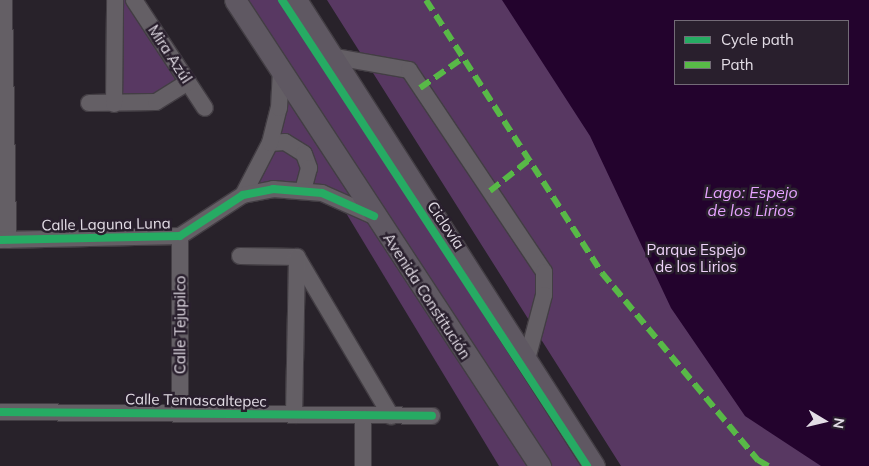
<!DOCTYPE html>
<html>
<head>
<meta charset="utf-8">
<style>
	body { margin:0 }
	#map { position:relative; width:869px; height:466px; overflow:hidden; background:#28222a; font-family:Mulish,sans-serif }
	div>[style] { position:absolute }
	.green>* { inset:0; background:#583862 }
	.water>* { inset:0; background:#23032d }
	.roads { filter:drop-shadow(1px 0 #433e44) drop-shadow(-1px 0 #433e44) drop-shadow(0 1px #433e44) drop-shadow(0 -1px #433e44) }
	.minor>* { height:16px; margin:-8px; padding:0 8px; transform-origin:8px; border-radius:8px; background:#645f65 }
	.major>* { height:21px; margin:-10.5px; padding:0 10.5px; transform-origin:10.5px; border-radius:10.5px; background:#5f5862 }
	.quiet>* { height:6px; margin-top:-3px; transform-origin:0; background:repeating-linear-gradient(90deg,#58b947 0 12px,transparent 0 18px) }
	.cycleway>* { height:8px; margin:-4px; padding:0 4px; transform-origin:4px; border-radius:4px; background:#26ab63 }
	span { translate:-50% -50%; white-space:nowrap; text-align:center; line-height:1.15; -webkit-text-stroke:5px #291f2d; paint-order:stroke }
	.street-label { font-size:15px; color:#e3dde6 }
	.park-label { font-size:15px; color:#eed3f9 }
	.water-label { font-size:16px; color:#e6a3ff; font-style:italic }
	.legend { position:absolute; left:674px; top:20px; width:175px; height:65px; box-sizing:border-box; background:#291f2d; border:1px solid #736b77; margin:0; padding:6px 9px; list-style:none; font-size:15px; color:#e3dde6 }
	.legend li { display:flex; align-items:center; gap:10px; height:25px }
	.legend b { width:25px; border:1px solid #736b77 }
	.north { position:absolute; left:799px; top:396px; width:50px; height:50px; -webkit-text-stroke:4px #291f2d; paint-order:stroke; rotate:99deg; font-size:14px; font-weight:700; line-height:20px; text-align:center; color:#e3dde6 }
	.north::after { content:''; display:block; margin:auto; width:18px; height:22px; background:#e3dde6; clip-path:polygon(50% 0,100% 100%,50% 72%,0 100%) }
</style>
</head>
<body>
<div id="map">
	<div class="green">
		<i style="clip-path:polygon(118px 0,131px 0,184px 81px,155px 99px,118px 101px)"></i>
		<i style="clip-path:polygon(237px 0,294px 0,592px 466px,541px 466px)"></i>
		<i style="clip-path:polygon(evenodd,327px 0,869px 0,869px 466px,621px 466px,327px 0,675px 21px,848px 21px,848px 84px,675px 84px,675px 21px)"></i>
		<i style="clip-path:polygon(285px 85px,361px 205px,311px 184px,311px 163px,276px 138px)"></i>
		<i style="clip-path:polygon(278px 147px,301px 157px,300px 185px,255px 186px,273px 148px)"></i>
		<i style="clip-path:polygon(340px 203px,371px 220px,533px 466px,499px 466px)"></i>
	</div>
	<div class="water">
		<i style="clip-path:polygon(evenodd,502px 0,869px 0,869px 466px,821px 466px,745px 416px,671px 308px,590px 136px,502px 0,675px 21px,848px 21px,848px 84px,675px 84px,675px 21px)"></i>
	</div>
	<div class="roads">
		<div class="minor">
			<i style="left:4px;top:0;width:240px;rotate:89deg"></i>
			<i style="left:134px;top:0;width:129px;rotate:56.7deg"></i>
			<i style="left:330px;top:56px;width:80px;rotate:10deg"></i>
			<i style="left:409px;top:70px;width:243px;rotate:56.2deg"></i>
			<i style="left:544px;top:272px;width:23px;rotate:90deg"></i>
			<i style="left:544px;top:295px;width:70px;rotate:104.8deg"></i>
			<i style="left:89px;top:103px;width:67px;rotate:-0.9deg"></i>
			<i style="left:156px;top:102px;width:38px;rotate:-32deg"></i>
			<i style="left:114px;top:104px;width:104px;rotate:-89.4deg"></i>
			<i style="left:270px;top:143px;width:15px;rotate:-4deg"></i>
			<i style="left:285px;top:142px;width:22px;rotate:32deg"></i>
			<i style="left:304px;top:154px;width:15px;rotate:70deg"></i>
			<i style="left:309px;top:168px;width:23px;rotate:105deg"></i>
			<i style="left:243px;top:195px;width:59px;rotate:-62.6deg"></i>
			<i style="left:270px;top:143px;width:36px;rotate:-76deg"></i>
			<i style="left:279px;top:108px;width:36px;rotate:-87deg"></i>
			<i style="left:0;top:240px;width:180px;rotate:-1.3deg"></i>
			<i style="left:180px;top:236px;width:75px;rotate:-33.1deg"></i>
			<i style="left:243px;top:195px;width:31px;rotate:-11deg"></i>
			<i style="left:273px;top:189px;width:49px;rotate:4.7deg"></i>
			<i style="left:322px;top:193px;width:57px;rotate:23.9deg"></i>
			<i style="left:240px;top:256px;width:57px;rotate:1deg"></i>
			<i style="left:297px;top:257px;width:185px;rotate:59.4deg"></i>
			<i style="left:0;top:412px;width:432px;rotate:0.5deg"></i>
			<i style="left:180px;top:414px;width:178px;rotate:-90deg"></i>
			<i style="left:294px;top:415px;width:158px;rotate:-88.9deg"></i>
			<i style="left:363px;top:466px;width:49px;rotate:-90deg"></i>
		</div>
		<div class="major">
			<i style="left:235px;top:0;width:557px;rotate:56.79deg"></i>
			<i style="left:296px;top:0;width:553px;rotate:57.4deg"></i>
		</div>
	</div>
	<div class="quiet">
		<i style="left:426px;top:0;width:325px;rotate:57.2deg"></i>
		<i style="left:602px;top:273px;width:244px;rotate:50.2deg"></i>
		<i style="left:758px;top:460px;width:12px;rotate:31deg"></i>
		<i style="left:420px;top:88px;width:52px;rotate:-34.9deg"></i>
		<i style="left:490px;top:191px;width:50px;rotate:-38.5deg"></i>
	</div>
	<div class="cycleway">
		<i style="left:282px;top:0;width:557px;rotate:56.79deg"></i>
		<i style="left:0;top:240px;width:180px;rotate:-1.3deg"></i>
		<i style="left:180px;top:236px;width:75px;rotate:-33.1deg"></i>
		<i style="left:243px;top:195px;width:31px;rotate:-11deg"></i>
		<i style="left:273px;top:189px;width:49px;rotate:4.7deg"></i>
		<i style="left:322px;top:193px;width:57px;rotate:23.9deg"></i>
		<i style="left:0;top:412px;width:432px;rotate:0.5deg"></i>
	</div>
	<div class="street-label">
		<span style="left:170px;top:54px;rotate:57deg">Mira Azúl</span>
		<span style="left:106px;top:224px;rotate:-1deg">Calle Laguna Luna</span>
		<span style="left:446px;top:225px;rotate:56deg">Ciclovía</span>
		<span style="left:427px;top:296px;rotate:57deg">Avenida Constitución</span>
		<span style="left:180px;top:325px;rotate:-90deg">Calle Tejupilco</span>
		<span style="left:196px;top:400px;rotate:1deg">Calle Temascaltepec</span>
	</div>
	<div class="park-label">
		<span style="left:696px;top:258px">Parque Espejo<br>de los Lirios</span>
	</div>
	<div class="water-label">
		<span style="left:751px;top:201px">Lago: Espejo<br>de los Lirios</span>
	</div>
	<ul class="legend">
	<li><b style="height:6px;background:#26ab63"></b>Cycle path</li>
	<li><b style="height:6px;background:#58b947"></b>Path</li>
	</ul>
	<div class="north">N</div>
</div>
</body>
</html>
